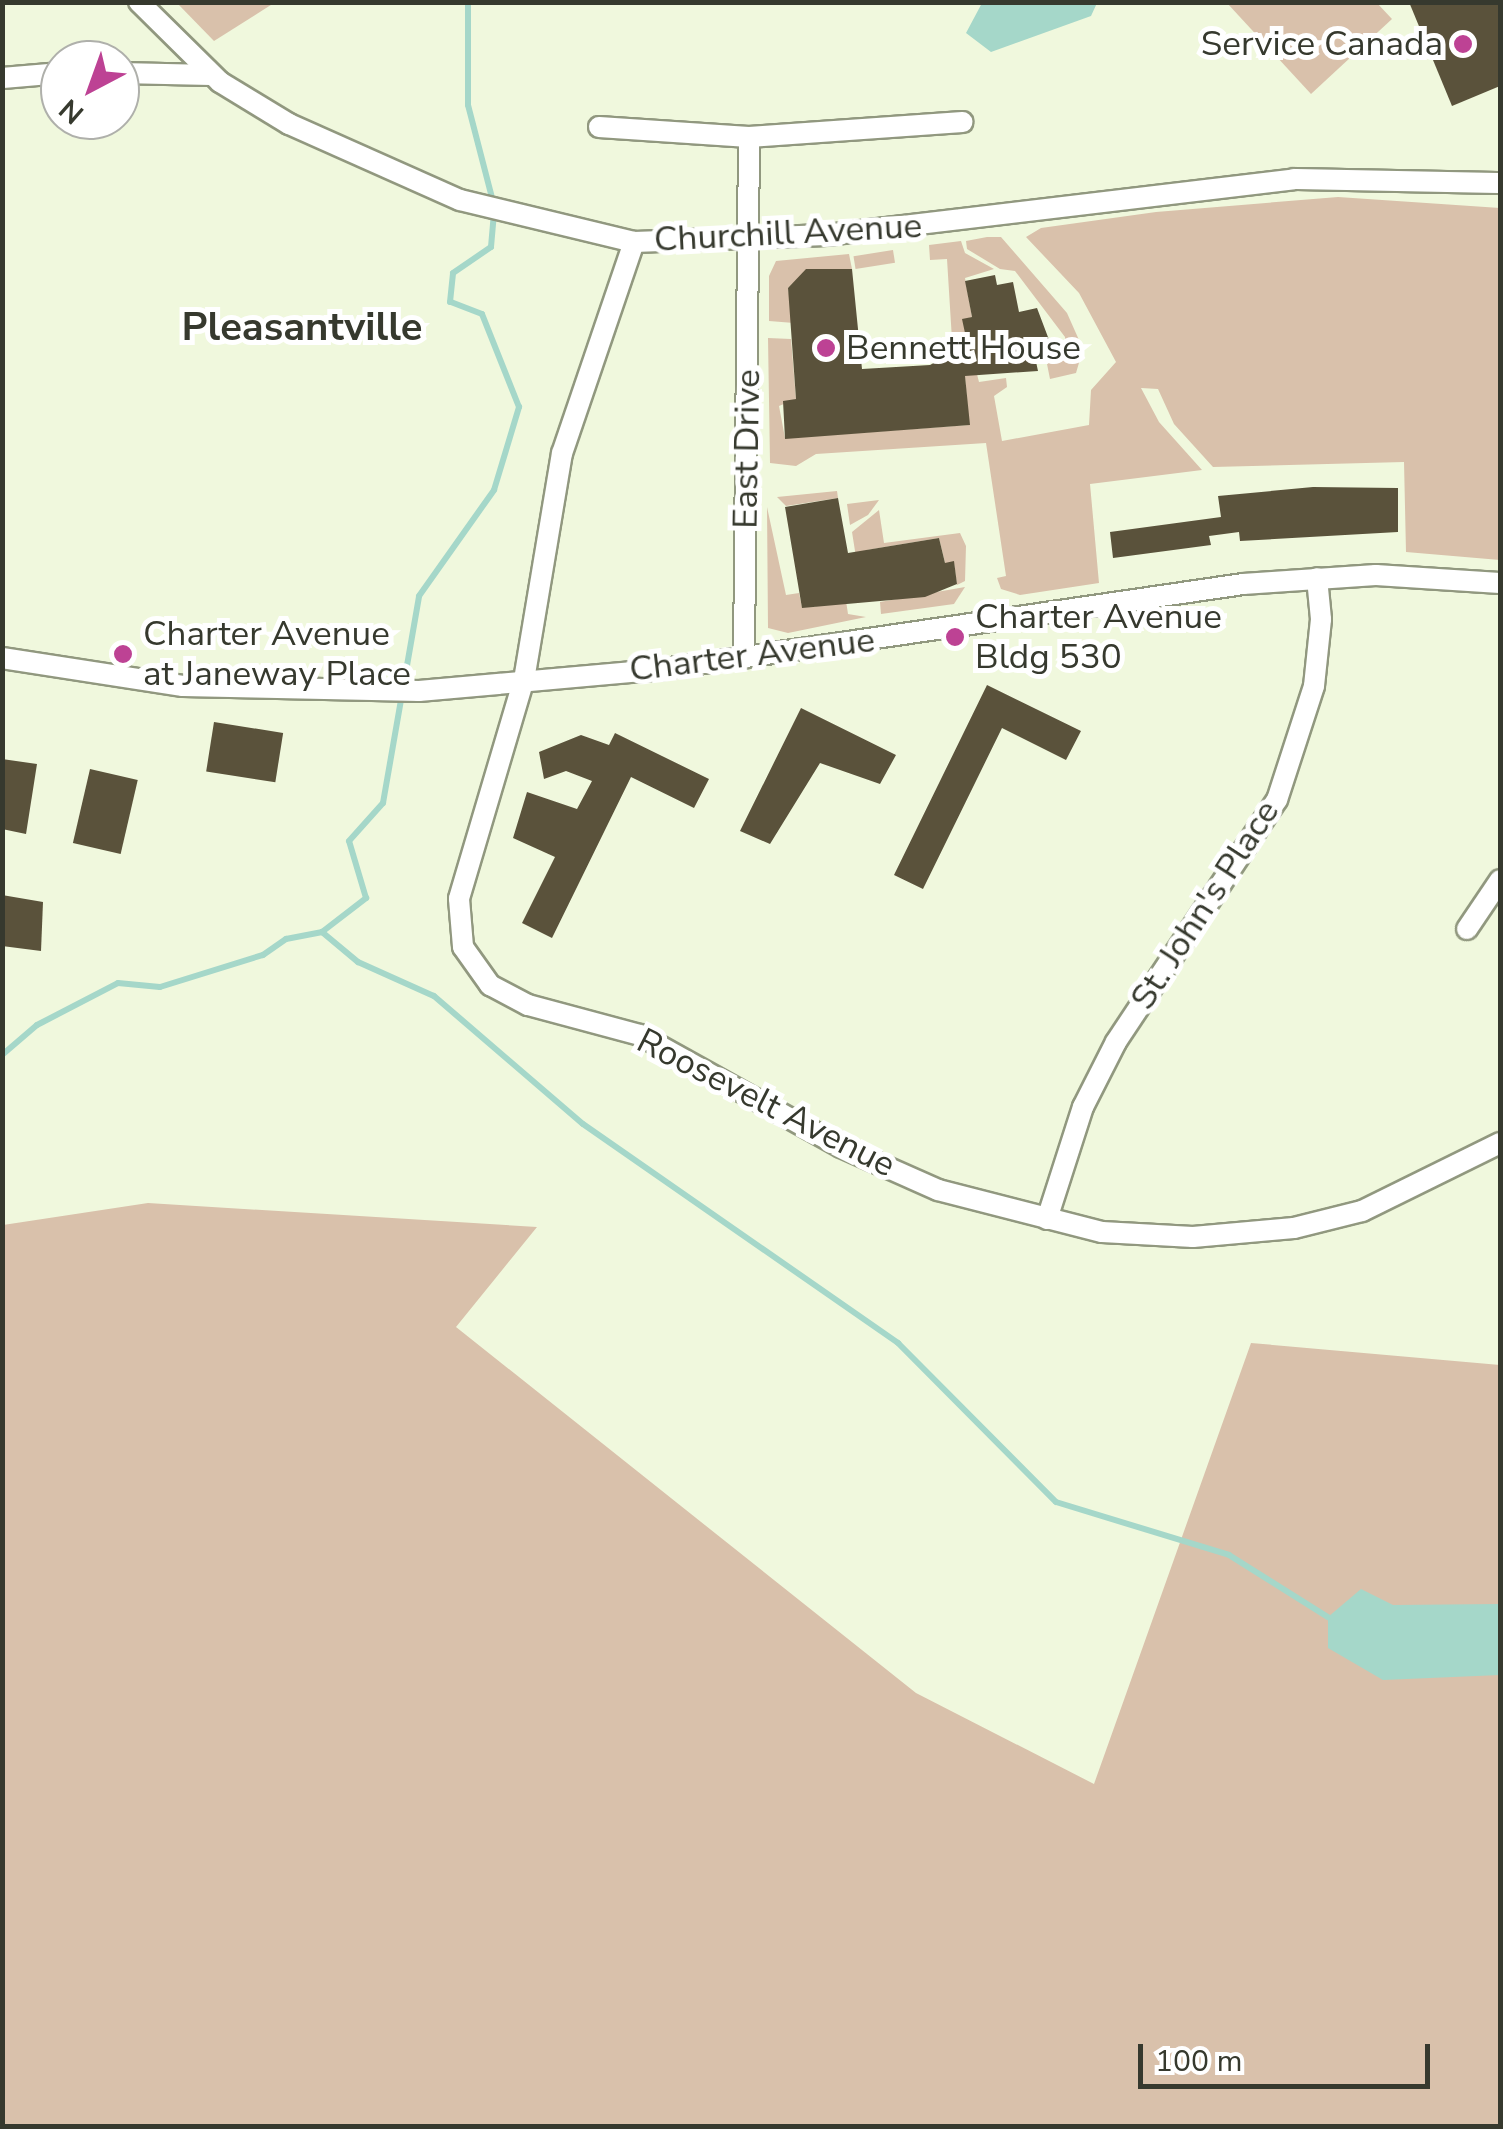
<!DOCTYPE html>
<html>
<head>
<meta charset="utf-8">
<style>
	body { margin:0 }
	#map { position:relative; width:1503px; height:2129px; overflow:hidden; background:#f0f8dd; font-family:"Nunito Sans",sans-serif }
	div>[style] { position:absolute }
	.green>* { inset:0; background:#d9c1ab; transform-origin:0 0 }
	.water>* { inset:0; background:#a5d7c9 }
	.stream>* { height:6px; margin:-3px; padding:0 3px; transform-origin:3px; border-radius:3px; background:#a5d7c9 }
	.building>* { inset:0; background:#5a523b; transform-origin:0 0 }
	.roads { filter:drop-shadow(2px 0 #91987f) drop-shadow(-2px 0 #91987f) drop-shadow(0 2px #91987f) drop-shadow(0 -2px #91987f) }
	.street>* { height:20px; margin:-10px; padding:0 10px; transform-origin:10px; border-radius:10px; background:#fff }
	.dots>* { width:28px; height:28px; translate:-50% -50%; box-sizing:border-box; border:5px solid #fff; border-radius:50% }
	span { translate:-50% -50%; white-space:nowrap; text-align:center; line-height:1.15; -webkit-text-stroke:10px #fff; paint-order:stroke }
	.poi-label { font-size:35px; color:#36392e }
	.right { translate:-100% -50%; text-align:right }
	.left { translate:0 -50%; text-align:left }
	.street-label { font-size:35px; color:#36392e }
	.quarter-label { font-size:40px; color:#36392e; font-weight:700 }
	.frame { position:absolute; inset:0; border:5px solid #36392e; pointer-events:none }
	.north { position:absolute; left:40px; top:40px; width:100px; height:100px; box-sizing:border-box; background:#fff; border:2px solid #afb0ab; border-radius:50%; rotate:221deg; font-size:28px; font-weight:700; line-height:40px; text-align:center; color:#36392e }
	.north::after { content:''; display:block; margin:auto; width:35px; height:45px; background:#bd4294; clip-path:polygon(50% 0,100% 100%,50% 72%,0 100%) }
	.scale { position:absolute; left:1138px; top:2044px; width:292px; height:45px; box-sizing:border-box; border:5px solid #36392e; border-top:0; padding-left:12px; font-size:30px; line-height:35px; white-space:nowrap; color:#36392e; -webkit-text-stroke:8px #fff; paint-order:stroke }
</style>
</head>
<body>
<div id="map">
	<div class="green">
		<i style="clip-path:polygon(177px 3px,274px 3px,214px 41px)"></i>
		<i style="clip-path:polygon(1227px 3px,1377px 3px,1392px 19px,1311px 94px)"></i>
		<i style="clip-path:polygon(1338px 197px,1500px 208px,1500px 560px,1406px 552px,1404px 462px,1213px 467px,1174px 424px,1158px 389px,1141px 388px,1159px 422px,1202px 470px,1090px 484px,1099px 583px,1020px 595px,1001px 589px,997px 578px,1006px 576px,986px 443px,816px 454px,796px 466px,770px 463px,768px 338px,791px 339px,796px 399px,779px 406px,785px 438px,969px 425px,964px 366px,943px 358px,953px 356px,947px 259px,930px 260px,929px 245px,961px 241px,965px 253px,994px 269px,965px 278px,972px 317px,963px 320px,979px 382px,1006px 378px,1007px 387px,994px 396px,1002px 441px,1089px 425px,1091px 390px,1116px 362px,1079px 293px,1026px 237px,1041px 228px,1156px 212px)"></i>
		<i style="clip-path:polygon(987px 237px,1001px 237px,1067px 313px,1083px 349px,1076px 373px,1050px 379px,1047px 364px,1066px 356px,1065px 337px,1015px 271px,1000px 269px,967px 249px,966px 241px)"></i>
		<i style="left:893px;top:250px;width:13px;height:40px;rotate:81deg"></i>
		<i style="clip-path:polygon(849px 254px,852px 269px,809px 269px,788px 288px,794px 323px,769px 321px,769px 276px,776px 261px)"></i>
		<i style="clip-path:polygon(837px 491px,838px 498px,786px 506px,777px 497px)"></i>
		<i style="clip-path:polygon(879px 500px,868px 515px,850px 525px,847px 504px)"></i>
		<i style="clip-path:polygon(767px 507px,786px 595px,799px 593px,802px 607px,814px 607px,845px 594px,848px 614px,866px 617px,788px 633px,768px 628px)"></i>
		<i style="clip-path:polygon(879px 510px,884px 543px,960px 533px,966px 546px,965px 581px,957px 585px,954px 563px,945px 563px,939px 538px,867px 550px,858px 570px,852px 532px)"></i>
		<i style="clip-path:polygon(965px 587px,954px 604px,881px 614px,880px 602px)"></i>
		<i style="clip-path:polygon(148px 1203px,537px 1227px,456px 1327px,916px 1693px,1094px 1784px,1251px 1343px,1500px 1365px,1500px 2126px,3px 2126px,3px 1225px)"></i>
	</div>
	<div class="water">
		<i style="clip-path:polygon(982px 3px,982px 2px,1097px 3px,1091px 16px,991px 52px,966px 33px)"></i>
		<i style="clip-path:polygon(1361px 1589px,1393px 1605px,1500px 1604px,1500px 1675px,1383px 1680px,1328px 1648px,1328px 1617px)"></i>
	</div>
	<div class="stream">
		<i style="left:468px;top:2px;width:103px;rotate:90deg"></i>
		<i style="left:468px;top:105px;width:100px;rotate:75.5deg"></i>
		<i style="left:322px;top:932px;width:47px;rotate:39.8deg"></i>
		<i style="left:358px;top:962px;width:83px;rotate:24.1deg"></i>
		<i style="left:434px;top:996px;width:196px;rotate:40.7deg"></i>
		<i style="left:583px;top:1124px;width:384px;rotate:34.8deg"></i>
		<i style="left:898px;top:1343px;width:224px;rotate:45.2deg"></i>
		<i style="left:1056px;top:1502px;width:181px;rotate:17deg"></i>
		<i style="left:1229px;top:1555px;width:117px;rotate:32.1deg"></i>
		<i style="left:2px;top:1055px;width:46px;rotate:-40.6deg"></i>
		<i style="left:37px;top:1025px;width:91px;rotate:-27.4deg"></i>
		<i style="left:118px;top:983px;width:42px;rotate:5.4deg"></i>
		<i style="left:160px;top:987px;width:108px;rotate:-17.3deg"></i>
		<i style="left:263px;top:955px;width:28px;rotate:-35deg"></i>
		<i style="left:286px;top:939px;width:37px;rotate:-11deg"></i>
		<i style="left:322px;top:932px;width:56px;rotate:-37.7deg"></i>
		<i style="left:366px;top:898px;width:59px;rotate:-106.6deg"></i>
		<i style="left:349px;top:841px;width:51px;rotate:-48.2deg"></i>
		<i style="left:383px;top:803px;width:210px;rotate:-80.1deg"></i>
		<i style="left:419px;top:596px;width:130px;rotate:-54.7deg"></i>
		<i style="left:494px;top:490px;width:87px;rotate:-73.2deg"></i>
		<i style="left:519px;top:407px;width:100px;rotate:-111.7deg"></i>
		<i style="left:482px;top:314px;width:34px;rotate:-159deg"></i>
		<i style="left:450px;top:302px;width:29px;rotate:-84deg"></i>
		<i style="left:453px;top:273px;width:46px;rotate:-34.4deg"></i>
		<i style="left:491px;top:247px;width:32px;rotate:-85deg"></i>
	</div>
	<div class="building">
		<i style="clip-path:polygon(1409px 2px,1500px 2px,1500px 86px,1452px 106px)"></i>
		<i style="clip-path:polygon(806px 269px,852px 269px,862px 369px,930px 365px,943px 358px,971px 361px,962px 319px,972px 317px,965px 281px,995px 275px,997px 285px,1013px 282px,1019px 312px,1037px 308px,1054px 353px,1035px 357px,1038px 371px,965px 376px,970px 425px,785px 439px,783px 401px,796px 399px,788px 288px)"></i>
		<i style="clip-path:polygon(1313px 487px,1398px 488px,1398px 532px,1240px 541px,1239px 532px,1209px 536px,1211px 545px,1113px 558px,1110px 532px,1221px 517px,1218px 496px)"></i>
		<i style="clip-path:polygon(838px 498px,848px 553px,939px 538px,945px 563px,954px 561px,957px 584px,925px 597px,802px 608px,785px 507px)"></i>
		<i style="clip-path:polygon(987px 685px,1081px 731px,1066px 760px,1002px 728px,923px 889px,894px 875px)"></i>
		<i style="clip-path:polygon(801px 708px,896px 755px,880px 784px,820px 763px,770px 844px,740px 831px)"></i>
		<i style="left:214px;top:722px;width:70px;height:50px;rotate:9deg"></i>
		<i style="clip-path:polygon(615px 733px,709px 779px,694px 808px,631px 777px,552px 938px,522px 923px,555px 857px,513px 838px,527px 792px,577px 809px,592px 781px,566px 771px,544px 779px,539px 752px,581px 735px,609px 745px)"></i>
		<i style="clip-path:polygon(2px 759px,37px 764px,26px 834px,2px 829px)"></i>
		<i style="left:90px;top:769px;width:49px;height:76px;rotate:13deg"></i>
		<i style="clip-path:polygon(2px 895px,43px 902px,41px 951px,2px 946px)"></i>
	</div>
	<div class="roads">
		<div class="street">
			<i style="left:139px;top:2px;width:114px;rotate:44.6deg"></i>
			<i style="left:220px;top:82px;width:81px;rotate:31.3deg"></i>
			<i style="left:289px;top:124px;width:187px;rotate:24deg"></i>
			<i style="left:460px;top:200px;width:179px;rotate:13.6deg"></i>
			<i style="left:634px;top:242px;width:193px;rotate:-2.1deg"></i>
			<i style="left:827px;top:235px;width:470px;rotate:-6.8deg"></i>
			<i style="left:1294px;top:179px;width:206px;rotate:1.1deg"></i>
			<i style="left:120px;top:73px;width:91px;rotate:1.3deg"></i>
			<i style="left:2px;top:78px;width:58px;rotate:-4.9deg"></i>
			<i style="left:599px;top:127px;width:150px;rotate:3.8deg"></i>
			<i style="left:749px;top:137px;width:214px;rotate:-4deg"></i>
			<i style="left:634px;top:242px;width:223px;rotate:108.8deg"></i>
			<i style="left:562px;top:453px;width:229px;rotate:99.5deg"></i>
			<i style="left:524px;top:679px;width:229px;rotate:106.5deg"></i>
			<i style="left:459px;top:899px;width:48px;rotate:85.2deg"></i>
			<i style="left:463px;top:947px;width:47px;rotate:54.6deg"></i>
			<i style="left:490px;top:985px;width:43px;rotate:27.8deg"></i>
			<i style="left:528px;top:1005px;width:116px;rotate:15deg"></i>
			<i style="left:640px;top:1035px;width:230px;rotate:29.1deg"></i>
			<i style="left:841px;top:1147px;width:106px;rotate:23.9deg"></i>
			<i style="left:938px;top:1190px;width:169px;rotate:14.4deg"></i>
			<i style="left:1102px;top:1232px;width:91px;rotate:3.1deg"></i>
			<i style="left:1193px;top:1237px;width:101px;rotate:-5.1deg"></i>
			<i style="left:1294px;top:1228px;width:70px;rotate:-14deg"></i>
			<i style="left:1362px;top:1211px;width:154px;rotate:-26.2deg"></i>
			<i style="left:2px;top:658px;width:183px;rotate:8.8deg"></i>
			<i style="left:183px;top:686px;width:236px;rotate:1.2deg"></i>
			<i style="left:419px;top:691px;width:246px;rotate:-5.1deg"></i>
			<i style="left:664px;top:669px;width:585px;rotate:-8.35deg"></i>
			<i style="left:1243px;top:584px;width:133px;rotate:-3.9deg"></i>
			<i style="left:1376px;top:575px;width:124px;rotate:3.7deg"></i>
			<i style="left:744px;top:658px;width:521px;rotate:-89.45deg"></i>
			<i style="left:1467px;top:929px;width:59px;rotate:-56deg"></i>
			<i style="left:1047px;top:1219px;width:118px;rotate:-72.2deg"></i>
			<i style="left:1083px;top:1107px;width:73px;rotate:-63.1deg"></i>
			<i style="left:1116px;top:1042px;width:291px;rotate:-56.4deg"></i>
			<i style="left:1277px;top:800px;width:120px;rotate:-72deg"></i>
			<i style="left:1314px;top:686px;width:67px;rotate:-84deg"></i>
			<i style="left:1321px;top:619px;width:41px;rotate:-95.6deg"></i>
		</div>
	</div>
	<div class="dots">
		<i style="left:1463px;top:44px;background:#bd4294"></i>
		<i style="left:826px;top:348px;background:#bd4294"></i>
		<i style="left:955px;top:637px;background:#bd4294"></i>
		<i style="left:123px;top:654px;background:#bd4294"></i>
	</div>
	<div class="poi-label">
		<span class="right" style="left:1443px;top:44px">Service Canada</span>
		<span class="left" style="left:846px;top:348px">Bennett House</span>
		<span class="left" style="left:975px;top:637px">Charter Avenue<br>Bldg 530</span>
		<span class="left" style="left:143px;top:654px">Charter Avenue<br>at Janeway Place</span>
	</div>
	<div class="street-label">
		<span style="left:788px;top:233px;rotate:-3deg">Churchill Avenue</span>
		<span style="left:747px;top:449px;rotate:-89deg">East Drive</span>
		<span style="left:752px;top:655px;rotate:-7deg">Charter Avenue</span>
		<span style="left:1205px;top:905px;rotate:-57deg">St. John's Place</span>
		<span style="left:766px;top:1103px;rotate:27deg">Roosevelt Avenue</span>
	</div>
	<div class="quarter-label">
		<span style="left:302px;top:327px">Pleasantville</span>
	</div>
	<div class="frame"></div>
	<div class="north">N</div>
	<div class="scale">100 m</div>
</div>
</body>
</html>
